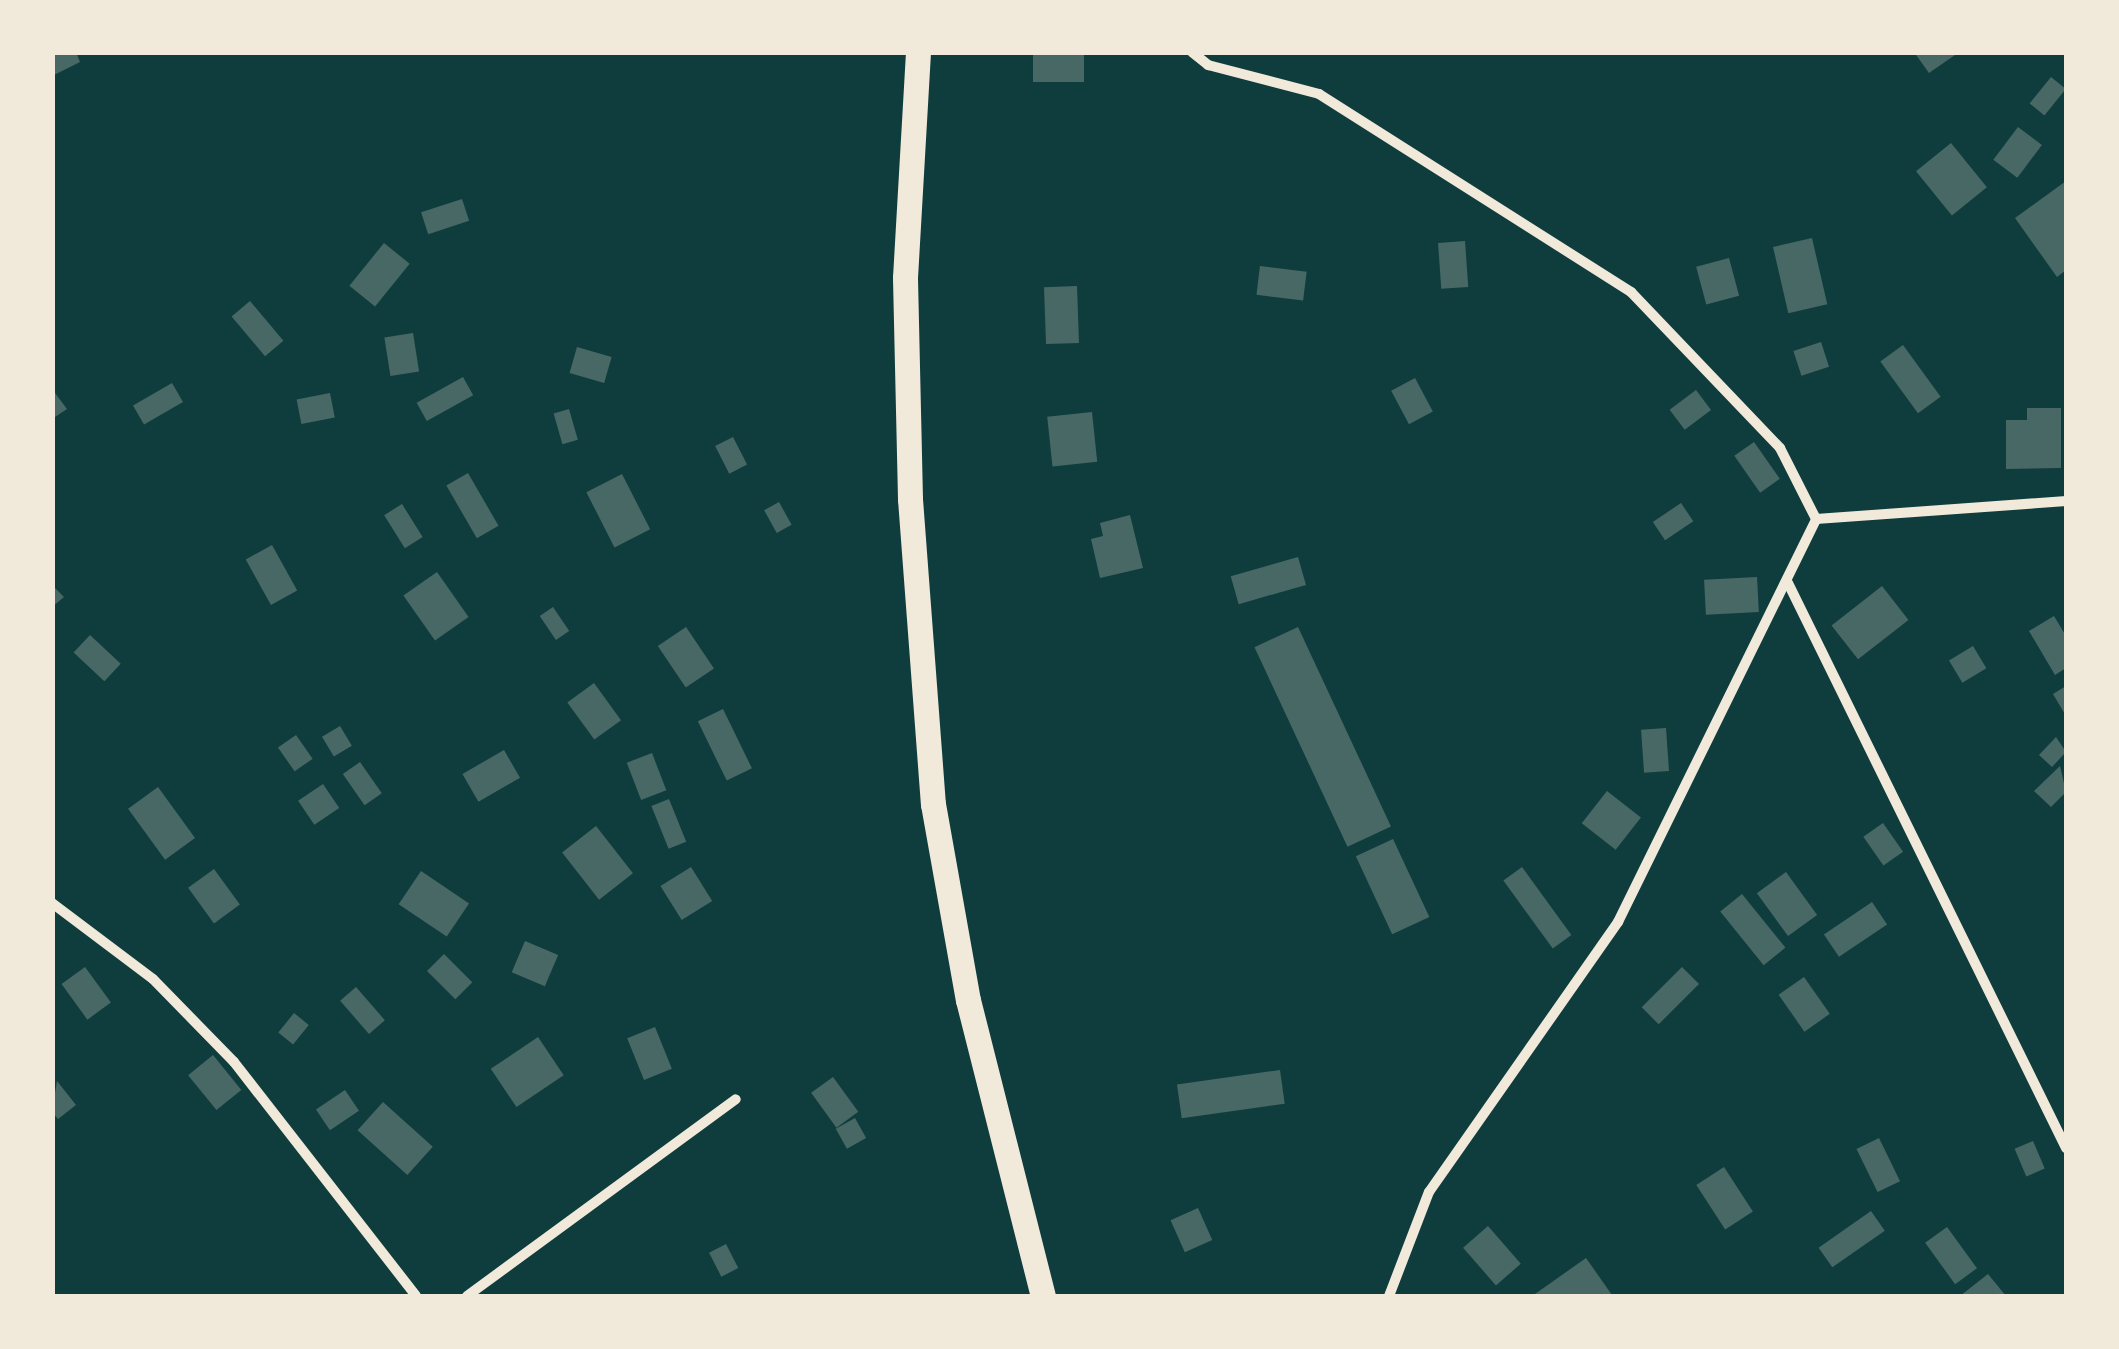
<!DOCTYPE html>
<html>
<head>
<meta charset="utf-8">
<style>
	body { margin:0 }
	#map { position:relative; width:2119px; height:1349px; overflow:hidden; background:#0f3d3e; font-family:"Sofia Sans Condensed",sans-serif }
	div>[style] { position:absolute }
	.building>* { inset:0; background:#486865; transform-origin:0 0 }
	.minor>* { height:10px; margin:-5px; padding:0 5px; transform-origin:5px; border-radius:5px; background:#f1e9da }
	.primary>* { height:25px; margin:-12.5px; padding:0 12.5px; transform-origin:12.5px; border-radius:12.5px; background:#f1e9da }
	span { translate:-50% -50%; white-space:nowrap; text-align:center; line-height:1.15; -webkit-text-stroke:10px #f1e9da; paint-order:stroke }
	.frame { position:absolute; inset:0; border:55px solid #f1e9da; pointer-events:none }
</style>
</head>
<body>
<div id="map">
	<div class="building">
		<i style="clip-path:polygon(52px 52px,76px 52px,80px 62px,52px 76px)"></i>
		<i style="left:1033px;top:52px;width:51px;height:30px"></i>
		<i style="clip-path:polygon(1914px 52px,1953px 52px,1955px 55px,1929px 73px)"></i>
		<i style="left:2051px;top:77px;width:19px;height:34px;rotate:39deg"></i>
		<i style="left:2018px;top:127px;width:30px;height:41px;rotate:37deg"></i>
		<i style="left:1951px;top:143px;width:57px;height:45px;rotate:51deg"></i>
		<i style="clip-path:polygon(2066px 181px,2066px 270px,2057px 277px,2015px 218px)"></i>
		<i style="left:462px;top:199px;width:23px;height:43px;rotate:72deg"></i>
		<i style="left:1812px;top:238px;width:68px;height:40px;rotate:77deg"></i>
		<i style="left:1465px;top:241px;width:46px;height:27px;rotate:86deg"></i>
		<i style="left:384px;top:243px;width:33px;height:55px;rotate:39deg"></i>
		<i style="left:1729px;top:258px;width:39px;height:34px;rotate:75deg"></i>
		<i style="left:1260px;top:266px;width:47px;height:29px;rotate:7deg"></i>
		<i style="left:1077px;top:286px;width:57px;height:33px;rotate:88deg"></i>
		<i style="left:250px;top:301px;width:52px;height:24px;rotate:50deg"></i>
		<i style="left:413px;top:333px;width:39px;height:29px;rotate:81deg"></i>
		<i style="left:1821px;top:342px;width:26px;height:29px;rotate:72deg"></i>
		<i style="left:1903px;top:345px;width:64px;height:28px;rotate:54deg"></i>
		<i style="left:577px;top:347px;width:36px;height:27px;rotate:16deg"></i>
		<i style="left:463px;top:377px;width:21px;height:53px;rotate:61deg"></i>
		<i style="left:1415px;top:378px;width:38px;height:27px;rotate:62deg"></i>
		<i style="left:172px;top:383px;width:22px;height:45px;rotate:60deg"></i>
		<i style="clip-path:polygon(52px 389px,67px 409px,52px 419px)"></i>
		<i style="left:1696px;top:390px;width:25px;height:33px;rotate:53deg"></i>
		<i style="left:330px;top:393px;width:25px;height:34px;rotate:79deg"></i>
		<i style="clip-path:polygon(2027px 408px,2061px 408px,2061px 468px,2006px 469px,2006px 420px,2027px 420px)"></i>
		<i style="left:569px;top:409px;width:32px;height:16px;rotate:74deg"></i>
		<i style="left:1092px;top:412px;width:50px;height:45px;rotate:84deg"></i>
		<i style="left:733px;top:437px;width:31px;height:20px;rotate:63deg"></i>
		<i style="left:1754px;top:442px;width:45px;height:24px;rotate:55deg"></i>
		<i style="left:468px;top:473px;width:61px;height:25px;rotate:60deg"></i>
		<i style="left:622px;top:474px;width:62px;height:40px;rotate:63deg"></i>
		<i style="left:779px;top:502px;width:26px;height:17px;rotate:61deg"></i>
		<i style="left:1681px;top:503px;width:22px;height:34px;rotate:56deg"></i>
		<i style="left:402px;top:504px;width:39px;height:21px;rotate:58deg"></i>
		<i style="clip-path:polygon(1130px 515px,1143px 568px,1100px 578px,1091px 539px,1103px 536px,1100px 523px)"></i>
		<i style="left:272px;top:545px;width:52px;height:30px;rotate:61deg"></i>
		<i style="left:1298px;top:557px;width:29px;height:70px;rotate:74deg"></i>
		<i style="left:437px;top:572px;width:55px;height:41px;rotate:55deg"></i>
		<i style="left:1757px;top:577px;width:35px;height:53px;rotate:87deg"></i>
		<i style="clip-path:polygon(52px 585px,64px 597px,52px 607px)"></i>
		<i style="left:1882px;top:586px;width:43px;height:64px;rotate:52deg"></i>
		<i style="left:553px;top:607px;width:29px;height:16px;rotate:56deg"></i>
		<i style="clip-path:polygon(2054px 616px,2066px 636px,2066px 668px,2055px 675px,2029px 631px)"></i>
		<i style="left:686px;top:627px;width:50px;height:34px;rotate:56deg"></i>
		<i style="left:1298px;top:627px;width:220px;height:48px;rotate:65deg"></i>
		<i style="left:90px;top:635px;width:42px;height:24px;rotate:43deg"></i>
		<i style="left:1973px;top:646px;width:26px;height:28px;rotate:59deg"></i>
		<i style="left:594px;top:683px;width:46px;height:33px;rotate:54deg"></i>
		<i style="clip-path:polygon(2066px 686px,2066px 716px,2053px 694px)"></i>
		<i style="left:723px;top:709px;width:66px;height:28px;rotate:64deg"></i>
		<i style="left:340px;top:726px;width:23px;height:21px;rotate:59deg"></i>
		<i style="left:1666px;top:728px;width:43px;height:25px;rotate:86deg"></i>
		<i style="left:296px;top:735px;width:29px;height:22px;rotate:55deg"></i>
		<i style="clip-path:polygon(2056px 737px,2066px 752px,2052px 767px,2039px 755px)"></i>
		<i style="left:504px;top:750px;width:32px;height:48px;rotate:60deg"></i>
		<i style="left:652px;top:753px;width:40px;height:27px;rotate:69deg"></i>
		<i style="left:360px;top:762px;width:38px;height:21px;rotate:55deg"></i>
		<i style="clip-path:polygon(2060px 766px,2066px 792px,2051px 807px,2034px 791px)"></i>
		<i style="left:323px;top:784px;width:29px;height:30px;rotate:56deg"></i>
		<i style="left:158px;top:787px;width:63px;height:37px;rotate:54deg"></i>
		<i style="left:1607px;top:791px;width:43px;height:41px;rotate:38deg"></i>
		<i style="left:669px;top:799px;width:46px;height:19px;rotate:68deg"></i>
		<i style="left:1883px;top:823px;width:35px;height:24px;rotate:55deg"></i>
		<i style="left:596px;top:826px;width:60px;height:43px;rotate:52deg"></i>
		<i style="left:1393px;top:839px;width:86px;height:41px;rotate:65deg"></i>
		<i style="left:691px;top:867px;width:40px;height:36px;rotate:58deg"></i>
		<i style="left:1522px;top:867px;width:84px;height:23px;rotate:54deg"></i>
		<i style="left:214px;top:869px;width:44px;height:32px;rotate:54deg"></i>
		<i style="left:421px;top:871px;width:58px;height:40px;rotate:34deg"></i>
		<i style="left:1786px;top:872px;width:53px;height:36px;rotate:54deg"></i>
		<i style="left:1742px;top:894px;width:69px;height:28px;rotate:51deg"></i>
		<i style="left:1872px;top:902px;width:27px;height:58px;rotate:56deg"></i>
		<i style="left:525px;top:941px;width:36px;height:34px;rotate:23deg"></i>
		<i style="left:444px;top:954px;width:40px;height:24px;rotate:45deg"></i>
		<i style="left:85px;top:967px;width:44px;height:29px;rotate:54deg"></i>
		<i style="left:1682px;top:967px;width:24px;height:57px;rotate:45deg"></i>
		<i style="left:1804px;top:977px;width:45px;height:31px;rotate:55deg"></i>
		<i style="left:356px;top:987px;width:44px;height:21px;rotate:49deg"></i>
		<i style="left:294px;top:1013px;width:19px;height:25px;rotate:39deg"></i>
		<i style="left:655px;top:1027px;width:45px;height:30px;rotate:68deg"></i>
		<i style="left:538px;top:1037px;width:46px;height:57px;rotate:56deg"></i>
		<i style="left:213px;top:1055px;width:45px;height:32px;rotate:51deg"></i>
		<i style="left:1280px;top:1070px;width:34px;height:104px;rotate:82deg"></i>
		<i style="left:833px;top:1077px;width:43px;height:27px;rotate:54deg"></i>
		<i style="clip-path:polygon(57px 1081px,76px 1105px,58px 1119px,52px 1112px)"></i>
		<i style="left:345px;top:1090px;width:25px;height:35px;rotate:56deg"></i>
		<i style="left:383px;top:1102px;width:67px;height:38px;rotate:42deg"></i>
		<i style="left:855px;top:1118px;width:23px;height:22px;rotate:61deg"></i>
		<i style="left:1879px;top:1138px;width:48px;height:25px;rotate:64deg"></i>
		<i style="left:2033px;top:1141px;width:30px;height:20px;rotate:67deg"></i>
		<i style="left:1724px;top:1167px;width:53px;height:33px;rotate:57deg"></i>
		<i style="left:1198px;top:1208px;width:35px;height:30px;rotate:66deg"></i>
		<i style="left:1871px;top:1211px;width:24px;height:64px;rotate:55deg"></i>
		<i style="left:1488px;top:1226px;width:50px;height:33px;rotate:49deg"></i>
		<i style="left:1947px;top:1227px;width:51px;height:27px;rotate:54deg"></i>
		<i style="left:726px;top:1244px;width:27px;height:19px;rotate:63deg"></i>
		<i style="clip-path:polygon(1586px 1258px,1612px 1295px,1537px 1296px,1535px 1294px)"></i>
		<i style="clip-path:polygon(1988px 1274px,2006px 1296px,1960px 1296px)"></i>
	</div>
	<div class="minor">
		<i style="left:1192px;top:52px;width:21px;rotate:39deg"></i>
		<i style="left:1208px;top:65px;width:115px;rotate:14.6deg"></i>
		<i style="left:1319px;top:94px;width:370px;rotate:32.4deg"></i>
		<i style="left:1631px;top:292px;width:216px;rotate:46.3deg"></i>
		<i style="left:1780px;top:448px;width:80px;rotate:63.1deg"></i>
		<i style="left:1788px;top:583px;width:630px;rotate:63.8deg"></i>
		<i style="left:52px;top:903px;width:126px;rotate:37deg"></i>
		<i style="left:153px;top:979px;width:116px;rotate:45.7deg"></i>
		<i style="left:234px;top:1062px;width:296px;rotate:52.1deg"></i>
		<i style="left:467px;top:1296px;width:333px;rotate:-36.2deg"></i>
		<i style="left:1389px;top:1296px;width:111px;rotate:-69deg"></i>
		<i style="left:1429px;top:1192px;width:330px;rotate:-55deg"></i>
		<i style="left:1618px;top:922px;width:449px;rotate:-63.8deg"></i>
		<i style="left:1816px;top:519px;width:251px;rotate:-4.1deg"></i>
	</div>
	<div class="primary">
		<i style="left:918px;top:52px;width:226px;rotate:93.3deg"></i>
		<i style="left:905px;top:278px;width:221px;rotate:88.7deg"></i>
		<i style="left:910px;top:499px;width:306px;rotate:85.7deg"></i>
		<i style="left:933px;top:804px;width:199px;rotate:79.9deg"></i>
		<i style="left:968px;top:1000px;width:305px;rotate:75.8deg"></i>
	</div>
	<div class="frame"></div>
</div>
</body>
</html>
